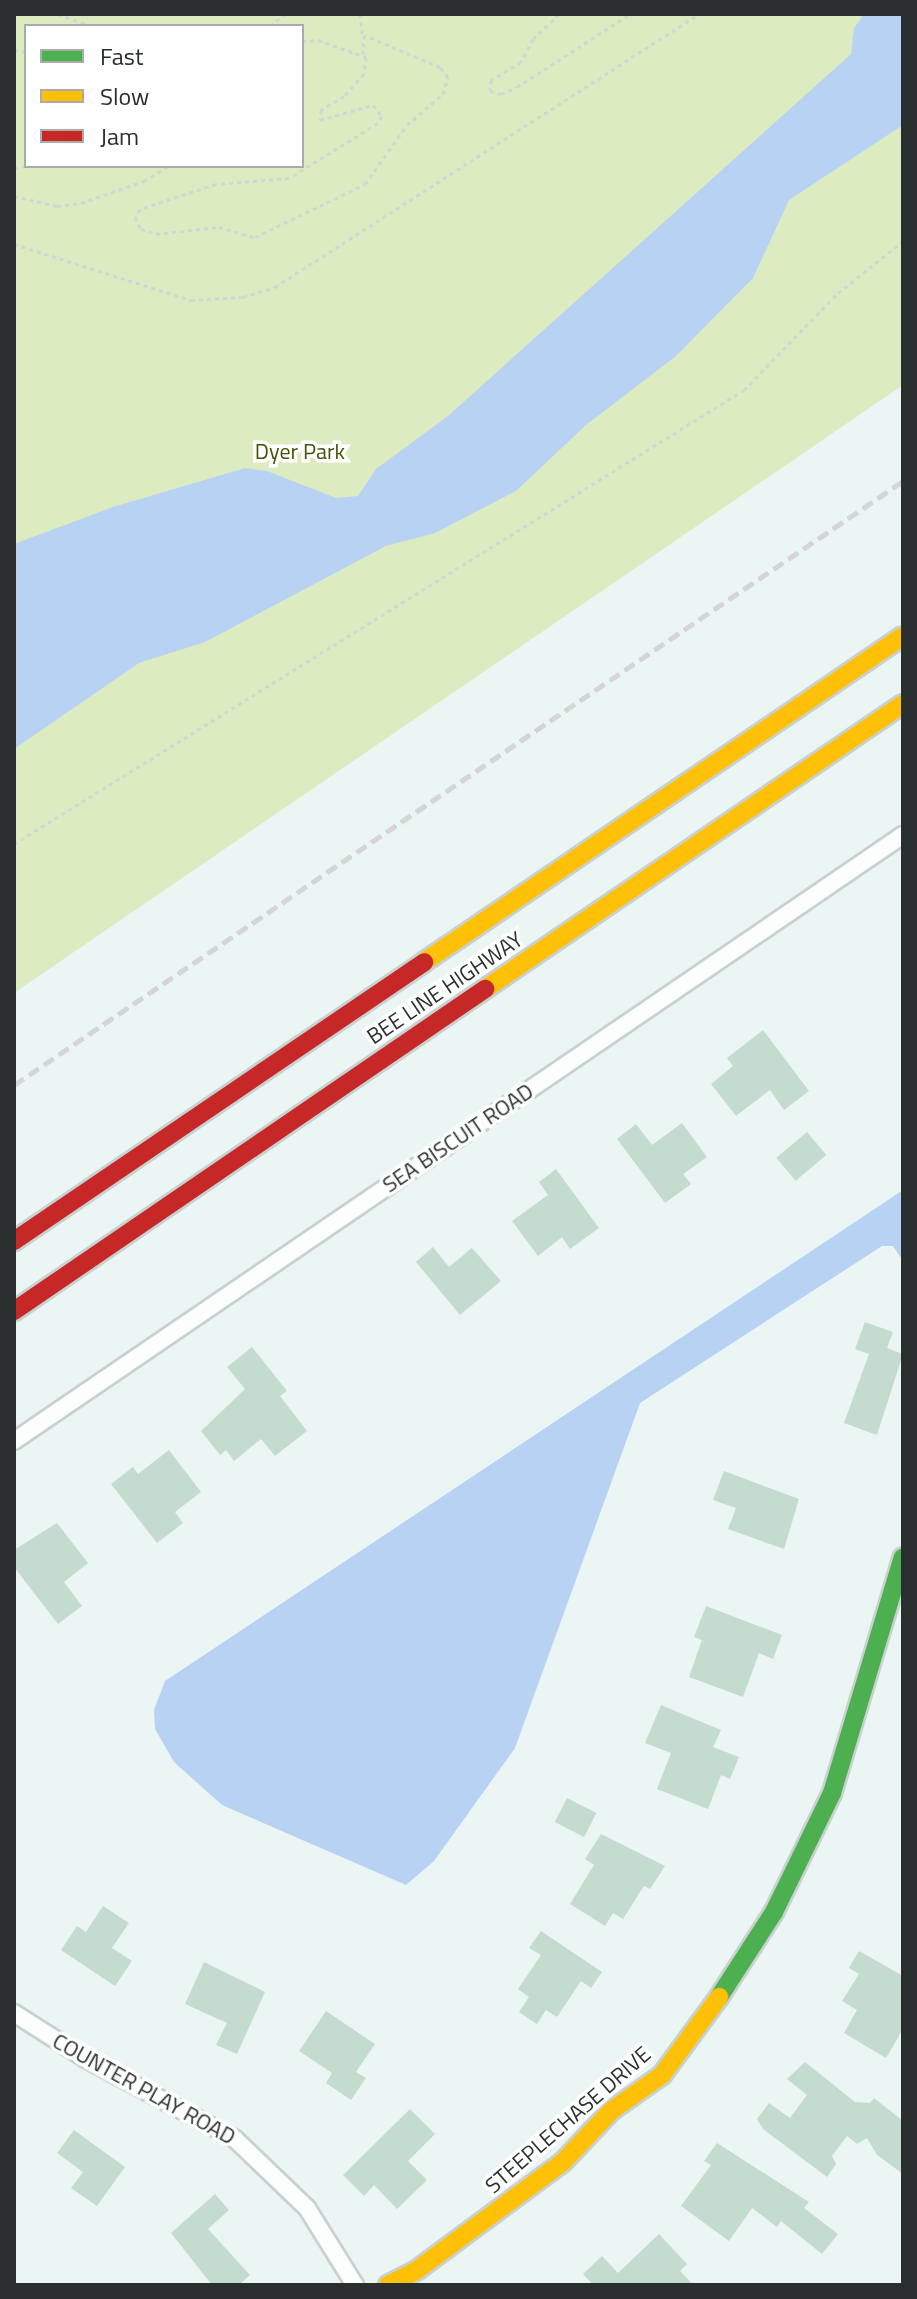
<!DOCTYPE html>
<html>
<head>
<meta charset="utf-8">
<style>
	body { margin:0 }
	#map { position:relative; width:917px; height:2299px; overflow:hidden; background:#eaf5f4; font-family:"Titillium Web",sans-serif }
	div>[style] { position:absolute }
	.green>* { inset:0; background:#dcecc0 }
	.water>* { inset:0; background:#b8d2f4 }
	.building>* { inset:0; background:#c4dccf; transform-origin:0 0 }
	.path>* { height:3px; margin-top:-1.5px; transform-origin:0; background:repeating-linear-gradient(90deg,#d3d6d6 0 4px,transparent 0 8px) }
	.roads { filter:drop-shadow(2px 0 #c9d1d0) drop-shadow(-2px 0 #c9d1d0) drop-shadow(0 2px #c9d1d0) drop-shadow(0 -2px #c9d1d0) }
	.street>* { height:16px; margin:-8px; padding:0 8px; transform-origin:8px; border-radius:8px; background:#fcfefd }
	.fast>* { height:18px; margin:-9px; padding:0 9px; transform-origin:9px; border-radius:9px; background:#4caf50 }
	.slow>* { height:18px; margin:-9px; padding:0 9px; transform-origin:9px; border-radius:9px; background:#ffc107 }
	.jam>* { height:18px; margin:-9px; padding:0 9px; transform-origin:9px; border-radius:9px; background:#c62828 }
	.rail>* { height:5px; margin-top:-2.5px; transform-origin:0; background:repeating-linear-gradient(90deg,#d4d6d6 0 12px,transparent 0 18px) }
	span { translate:-50% -50%; white-space:nowrap; text-align:center; line-height:1.15; -webkit-text-stroke:7px #fff; paint-order:stroke }
	.park-label { font-size:22px; color:#475306 }
	.street-label { font-size:22px; color:#282f2e }
	.frame { position:absolute; inset:0; border:16px solid #282f2e; pointer-events:none }
	.legend { position:absolute; left:24px; top:24px; width:280px; height:144px; box-sizing:border-box; background:#fff; border:2px solid #a9acab; margin:0; padding:10px 14px; list-style:none; font-size:24px; color:#282f2e }
	.legend li { display:flex; align-items:center; gap:16px; height:40px }
	.legend b { width:40px; border:2px solid #a9acab }
</style>
</head>
<body>
<div id="map">
	<div class="green">
		<i style="clip-path:polygon(evenodd,14px 14px,903px 14px,903px 385px,14px 993px,14px 14px,26px 26px,302px 26px,302px 166px,26px 166px,26px 26px)"></i>
	</div>
	<div class="water">
		<i style="clip-path:polygon(864px 14px,903px 14px,903px 125px,789px 200px,753px 278px,676px 356px,586px 425px,516px 491px,435px 533px,386px 546px,205px 642px,139px 663px,14px 749px,14px 544px,113px 507px,245px 468px,267px 471px,336px 498px,358px 496px,376px 469px,448px 416px,851px 54px,854px 28px)"></i>
		<i style="clip-path:polygon(903px 1190px,903px 1261px,893px 1246px,882px 1246px,640px 1403px,515px 1748px,434px 1861px,406px 1885px,222px 1805px,174px 1762px,155px 1729px,154px 1710px,165px 1681px)"></i>
	</div>
	<div class="building">
		<i style="clip-path:polygon(763px 1030px,809px 1091px,784px 1110px,770px 1090px,736px 1116px,711px 1084px,733px 1066px,727px 1058px)"></i>
		<i style="clip-path:polygon(682px 1123px,707px 1157px,683px 1174px,691px 1184px,665px 1203px,617px 1139px,636px 1124px,652px 1145px)"></i>
		<i style="left:807px;top:1132px;width:30px;height:40px;rotate:50deg"></i>
		<i style="clip-path:polygon(556px 1169px,599px 1228px,570px 1249px,562px 1237px,538px 1256px,512px 1221px,548px 1195px,539px 1182px)"></i>
		<i style="clip-path:polygon(433px 1247px,449px 1267px,472px 1248px,501px 1281px,460px 1315px,416px 1262px)"></i>
		<i style="clip-path:polygon(865px 1322px,893px 1332px,887px 1348px,903px 1354px,877px 1435px,844px 1423px,869px 1354px,855px 1349px)"></i>
		<i style="clip-path:polygon(252px 1347px,287px 1391px,280px 1396px,307px 1431px,275px 1456px,261px 1439px,234px 1461px,226px 1450px,220px 1455px,201px 1431px,245px 1389px,227px 1367px)"></i>
		<i style="clip-path:polygon(169px 1450px,201px 1492px,175px 1512px,183px 1523px,157px 1543px,111px 1484px,133px 1467px,138px 1474px)"></i>
		<i style="clip-path:polygon(724px 1471px,799px 1499px,784px 1549px,728px 1529px,736px 1508px,713px 1500px)"></i>
		<i style="clip-path:polygon(57px 1523px,88px 1563px,64px 1582px,82px 1606px,58px 1624px,14px 1567px,14px 1550px)"></i>
		<i style="clip-path:polygon(706px 1606px,782px 1635px,773px 1659px,759px 1653px,743px 1697px,689px 1677px,702px 1640px,694px 1637px)"></i>
		<i style="clip-path:polygon(661px 1705px,721px 1730px,713px 1747px,739px 1757px,730px 1779px,721px 1775px,708px 1809px,657px 1789px,671px 1753px,645px 1743px)"></i>
		<i style="left:567px;top:1798px;width:33px;height:27px;rotate:27deg"></i>
		<i style="clip-path:polygon(601px 1834px,665px 1866px,650px 1889px,644px 1886px,623px 1919px,613px 1913px,605px 1926px,570px 1904px,594px 1865px,585px 1859px)"></i>
		<i style="clip-path:polygon(103px 1906px,129px 1923px,112px 1948px,132px 1961px,115px 1986px,61px 1950px,77px 1926px,86px 1932px)"></i>
		<i style="clip-path:polygon(541px 1931px,602px 1972px,591px 1988px,581px 1981px,557px 2017px,546px 2010px,537px 2024px,519px 2012px,529px 1997px,518px 1989px,541px 1955px,529px 1948px)"></i>
		<i style="clip-path:polygon(859px 1951px,903px 1976px,903px 2029px,886px 2058px,844px 2033px,857px 2010px,842px 2001px,859px 1974px,849px 1968px)"></i>
		<i style="clip-path:polygon(204px 1962px,265px 1992px,237px 2054px,216px 2045px,227px 2023px,185px 2004px)"></i>
		<i style="clip-path:polygon(326px 2011px,375px 2044px,356px 2072px,366px 2078px,351px 2100px,326px 2083px,332px 2073px,299px 2051px)"></i>
		<i style="clip-path:polygon(805px 2062px,855px 2102px,870px 2103px,874px 2098px,903px 2121px,903px 2174px,877px 2155px,867px 2138px,857px 2144px,847px 2136px,832px 2156px,836px 2164px,827px 2177px,763px 2129px,757px 2119px,769px 2103px,790px 2118px,807px 2095px,787px 2079px)"></i>
		<i style="clip-path:polygon(410px 2109px,435px 2134px,408px 2161px,427px 2180px,397px 2209px,374px 2185px,364px 2196px,343px 2175px)"></i>
		<i style="clip-path:polygon(74px 2130px,125px 2167px,97px 2206px,71px 2188px,83px 2172px,57px 2153px)"></i>
		<i style="clip-path:polygon(717px 2143px,809px 2202px,804px 2208px,838px 2234px,822px 2254px,781px 2221px,777px 2227px,752px 2208px,729px 2241px,681px 2206px,711px 2165px,704px 2161px)"></i>
		<i style="clip-path:polygon(215px 2194px,229px 2210px,208px 2229px,250px 2275px,239px 2285px,212px 2285px,171px 2233px)"></i>
		<i style="clip-path:polygon(659px 2234px,687px 2264px,680px 2271px,693px 2285px,593px 2285px,583px 2274px,602px 2256px,618px 2273px)"></i>
	</div>
	<div class="path">
		<i style="left:58px;top:14px;width:35px;rotate:20deg"></i>
		<i style="left:360px;top:14px;width:20px;rotate:84deg"></i>
		<i style="left:559px;top:14px;width:36px;rotate:136deg"></i>
		<i style="left:533px;top:39px;width:26px;rotate:118deg"></i>
		<i style="left:521px;top:62px;width:35px;rotate:149deg"></i>
		<i style="left:491px;top:80px;width:11px;rotate:95deg"></i>
		<i style="left:490px;top:91px;width:11px;rotate:15deg"></i>
		<i style="left:501px;top:94px;width:17px;rotate:-24deg"></i>
		<i style="left:517px;top:87px;width:135px;rotate:-32.9deg"></i>
		<i style="left:270px;top:26px;width:19px;rotate:-39deg"></i>
		<i style="left:302px;top:41px;width:16px;rotate:-4deg"></i>
		<i style="left:318px;top:40px;width:51px;rotate:19.5deg"></i>
		<i style="left:366px;top:57px;width:17px;rotate:97deg"></i>
		<i style="left:364px;top:74px;width:30px;rotate:132deg"></i>
		<i style="left:344px;top:96px;width:27px;rotate:149deg"></i>
		<i style="left:321px;top:110px;width:10px;rotate:96deg"></i>
		<i style="left:320px;top:120px;width:55px;rotate:-15.8deg"></i>
		<i style="left:373px;top:105px;width:14px;rotate:51deg"></i>
		<i style="left:382px;top:116px;width:8px;rotate:120deg"></i>
		<i style="left:378px;top:123px;width:105px;rotate:148.3deg"></i>
		<i style="left:289px;top:178px;width:73px;rotate:175.3deg"></i>
		<i style="left:216px;top:184px;width:80px;rotate:161.8deg"></i>
		<i style="left:140px;top:209px;width:9px;rotate:122deg"></i>
		<i style="left:135px;top:217px;width:13px;rotate:63deg"></i>
		<i style="left:141px;top:229px;width:16px;rotate:18deg"></i>
		<i style="left:156px;top:234px;width:63px;rotate:-6.3deg"></i>
		<i style="left:219px;top:227px;width:37px;rotate:16deg"></i>
		<i style="left:255px;top:237px;width:122px;rotate:-25.7deg"></i>
		<i style="left:365px;top:184px;width:72px;rotate:-54.6deg"></i>
		<i style="left:407px;top:125px;width:48px;rotate:-40.7deg"></i>
		<i style="left:443px;top:94px;width:18px;rotate:-74deg"></i>
		<i style="left:448px;top:77px;width:13px;rotate:-129deg"></i>
		<i style="left:440px;top:67px;width:82px;rotate:-157.2deg"></i>
		<i style="left:364px;top:35px;width:19px;rotate:93deg"></i>
		<i style="left:14px;top:50px;width:12px;rotate:9deg"></i>
		<i style="left:14px;top:168px;width:12px;rotate:-9deg"></i>
		<i style="left:14px;top:196px;width:44px;rotate:13.1deg"></i>
		<i style="left:57px;top:206px;width:24px;rotate:-7deg"></i>
		<i style="left:81px;top:203px;width:67px;rotate:-19.2deg"></i>
		<i style="left:144px;top:181px;width:29px;rotate:-31deg"></i>
		<i style="left:14px;top:244px;width:186px;rotate:17.6deg"></i>
		<i style="left:191px;top:300px;width:52px;rotate:-3.3deg"></i>
		<i style="left:243px;top:297px;width:34px;rotate:-17deg"></i>
		<i style="left:275px;top:287px;width:504px;rotate:-32.78deg"></i>
		<i style="left:14px;top:844px;width:860px;rotate:-31.88deg"></i>
		<i style="left:744px;top:390px;width:135px;rotate:-45.9deg"></i>
		<i style="left:838px;top:293px;width:83px;rotate:-38.7deg"></i>
	</div>
	<div class="roads">
		<div class="street">
			<i style="left:14px;top:1441px;width:1076px;rotate:-34.28deg"></i>
			<i style="left:14px;top:2013px;width:85px;rotate:32.6deg"></i>
			<i style="left:86px;top:2059px;width:169px;rotate:28.2deg"></i>
			<i style="left:235px;top:2139px;width:100px;rotate:43.8deg"></i>
			<i style="left:307px;top:2208px;width:91px;rotate:58.1deg"></i>
		</div>
		<div class="fast">
			<i style="left:719px;top:1997px;width:101px;rotate:-57.1deg"></i>
			<i style="left:774px;top:1912px;width:132px;rotate:-64deg"></i>
			<i style="left:832px;top:1793px;width:246px;rotate:-73.3deg"></i>
		</div>
		<div class="slow">
			<i style="left:424px;top:962px;width:579px;rotate:-34.24deg"></i>
			<i style="left:485px;top:989px;width:506px;rotate:-34.29deg"></i>
			<i style="left:388px;top:2285px;width:33px;rotate:-27deg"></i>
			<i style="left:417px;top:2270px;width:182px;rotate:-36.5deg"></i>
			<i style="left:563px;top:2162px;width:70px;rotate:-46.7deg"></i>
			<i style="left:611px;top:2111px;width:62px;rotate:-35.2deg"></i>
			<i style="left:662px;top:2075px;width:97px;rotate:-53.8deg"></i>
		</div>
		<div class="jam">
			<i style="left:14px;top:1241px;width:496px;rotate:-34.2deg"></i>
			<i style="left:14px;top:1311px;width:571px;rotate:-34.36deg"></i>
		</div>
	</div>
	<div class="rail">
		<i style="left:14px;top:1085px;width:1075px;rotate:-34.19deg"></i>
	</div>
	<div class="park-label">
		<span style="left:300px;top:452px">Dyer Park</span>
	</div>
	<div class="street-label">
		<span style="left:445px;top:988px;rotate:-34deg">BEE LINE HIGHWAY</span>
		<span style="left:458px;top:1138px;rotate:-34deg">SEA BISCUIT ROAD</span>
		<span style="left:144px;top:2089px;rotate:29deg">COUNTER PLAY ROAD</span>
		<span style="left:568px;top:2120px;rotate:-41deg">STEEPLECHASE DRIVE</span>
	</div>
	<div class="frame"></div>
	<ul class="legend">
	<li><b style="height:10px;background:#4caf50"></b>Fast</li>
	<li><b style="height:10px;background:#ffc107"></b>Slow</li>
	<li><b style="height:10px;background:#c62828"></b>Jam</li>
	</ul>
</div>
</body>
</html>
